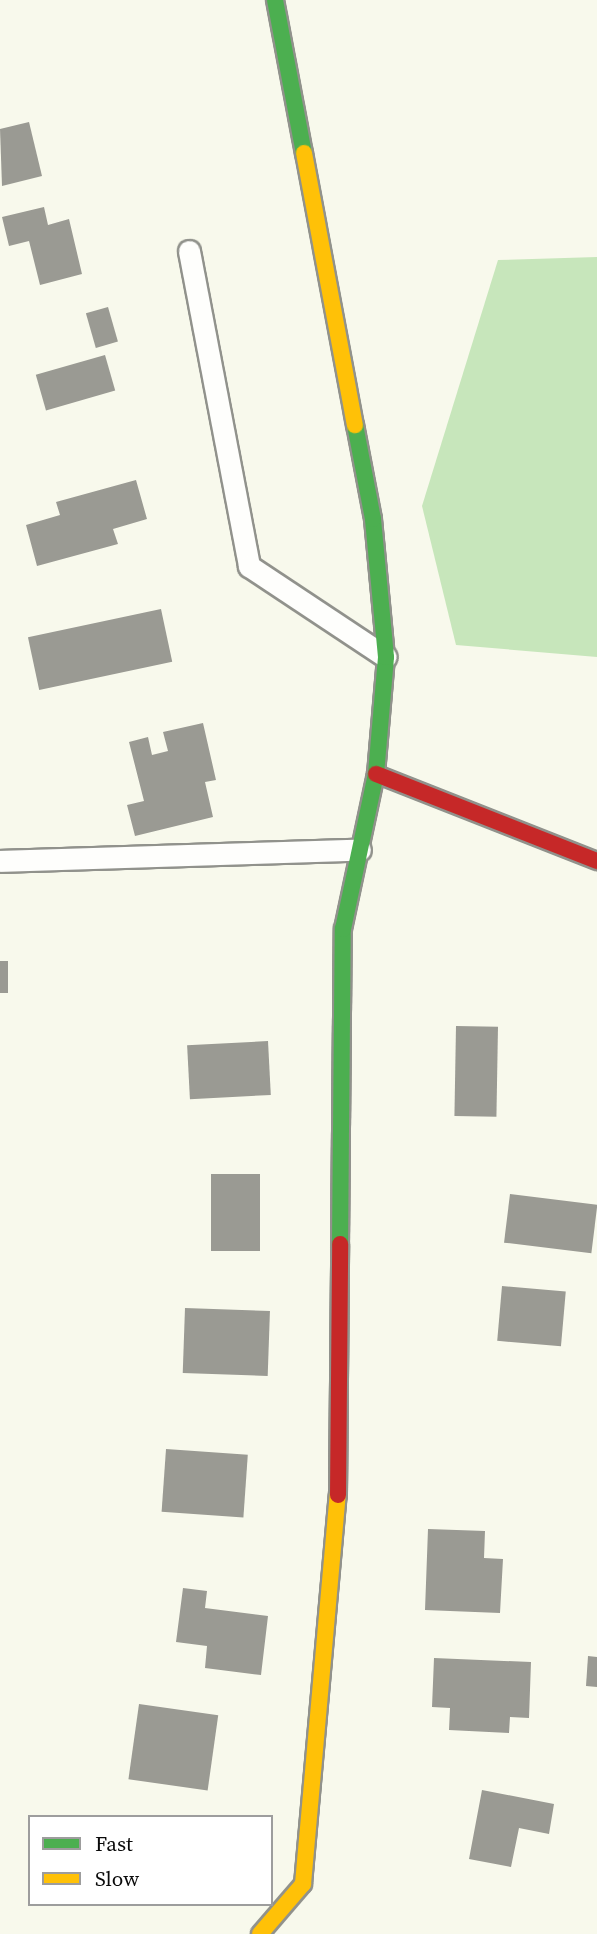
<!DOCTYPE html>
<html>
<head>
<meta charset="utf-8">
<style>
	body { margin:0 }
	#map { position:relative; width:597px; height:1934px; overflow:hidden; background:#f8f9ec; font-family:"Source Serif 4",serif }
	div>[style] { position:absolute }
	.forest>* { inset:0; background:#c7e6bb }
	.building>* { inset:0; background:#9a9a93; transform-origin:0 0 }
	.roads { filter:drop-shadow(2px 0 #91928c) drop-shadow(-2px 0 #91928c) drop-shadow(0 2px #91928c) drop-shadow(0 -2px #91928c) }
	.lane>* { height:21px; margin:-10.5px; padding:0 10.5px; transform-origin:10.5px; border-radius:10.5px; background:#fefefc }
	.fast>* { height:16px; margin:-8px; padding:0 8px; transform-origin:8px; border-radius:8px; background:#4caf50 }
	.slow>* { height:16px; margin:-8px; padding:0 8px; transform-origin:8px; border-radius:8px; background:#ffc107 }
	.jam>* { height:16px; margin:-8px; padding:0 8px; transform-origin:8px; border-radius:8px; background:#c62828 }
	span { translate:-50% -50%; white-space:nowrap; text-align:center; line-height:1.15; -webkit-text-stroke:7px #fff; paint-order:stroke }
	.legend { position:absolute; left:28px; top:1815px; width:245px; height:91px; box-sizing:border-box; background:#fff; border:2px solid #9d9d9d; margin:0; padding:9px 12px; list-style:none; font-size:21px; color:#0a0a0a }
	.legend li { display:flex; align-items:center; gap:14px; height:35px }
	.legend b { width:35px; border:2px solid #9d9d9d }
</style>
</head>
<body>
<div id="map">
	<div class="forest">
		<i style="clip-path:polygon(597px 257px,597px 657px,456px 645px,422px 506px,498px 260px)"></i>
	</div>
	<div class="building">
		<i style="clip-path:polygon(29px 122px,42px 176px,2px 186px,0 129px)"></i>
		<i style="clip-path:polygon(44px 207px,48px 225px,69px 219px,82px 274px,40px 285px,29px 241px,9px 246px,2px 217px)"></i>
		<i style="left:108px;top:307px;width:36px;height:23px;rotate:74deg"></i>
		<i style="left:105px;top:355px;width:37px;height:72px;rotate:74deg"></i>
		<i style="clip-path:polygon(136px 480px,147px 519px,113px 529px,118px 544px,37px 566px,26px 525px,60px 515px,56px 502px)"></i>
		<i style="left:161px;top:609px;width:54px;height:136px;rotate:78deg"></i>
		<i style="clip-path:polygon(203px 723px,216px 780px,205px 782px,213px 817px,135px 836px,127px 805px,144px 801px,129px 742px,148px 737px,152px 755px,168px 751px,163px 732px)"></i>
		<i style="left:0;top:961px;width:8px;height:32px"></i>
		<i style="left:456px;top:1026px;width:42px;height:90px;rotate:1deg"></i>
		<i style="left:268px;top:1041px;width:54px;height:81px;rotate:87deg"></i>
		<i style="left:211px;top:1174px;width:49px;height:77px"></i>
		<i style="left:510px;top:1194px;width:88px;height:49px;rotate:7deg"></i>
		<i style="left:502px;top:1286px;width:64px;height:55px;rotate:5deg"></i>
		<i style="left:185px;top:1308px;width:85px;height:65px;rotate:2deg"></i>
		<i style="left:166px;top:1449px;width:82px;height:63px;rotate:4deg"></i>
		<i style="clip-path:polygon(428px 1529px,485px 1531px,484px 1558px,503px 1559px,500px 1613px,425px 1610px)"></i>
		<i style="clip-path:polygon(183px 1588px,207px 1591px,205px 1608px,268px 1616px,261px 1675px,205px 1668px,207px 1646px,176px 1642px)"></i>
		<i style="clip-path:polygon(588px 1656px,597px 1657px,597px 1687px,586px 1686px)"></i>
		<i style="clip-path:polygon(434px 1658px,531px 1662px,529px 1718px,510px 1717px,509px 1733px,449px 1730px,450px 1708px,432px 1707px)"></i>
		<i style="left:139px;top:1704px;width:80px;height:76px;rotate:8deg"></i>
		<i style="clip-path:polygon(482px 1790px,554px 1804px,549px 1834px,519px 1828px,511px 1867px,469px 1859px)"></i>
	</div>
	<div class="roads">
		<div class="lane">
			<i style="left:189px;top:251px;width:321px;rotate:79.2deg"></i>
			<i style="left:249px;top:566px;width:164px;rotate:33.6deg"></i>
			<i style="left:0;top:861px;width:360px;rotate:-1.8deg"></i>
		</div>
		<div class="fast">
			<i style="left:275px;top:0;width:156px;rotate:79.3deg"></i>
			<i style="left:340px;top:1244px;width:315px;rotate:-89.5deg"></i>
			<i style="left:343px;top:929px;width:158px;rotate:-78deg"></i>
			<i style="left:376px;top:774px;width:117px;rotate:-85.1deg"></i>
			<i style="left:386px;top:657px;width:139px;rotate:-95.4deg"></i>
			<i style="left:373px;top:519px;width:96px;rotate:-100.8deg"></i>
		</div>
		<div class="slow">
			<i style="left:304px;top:153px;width:277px;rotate:79.4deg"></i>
			<i style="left:260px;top:1934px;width:66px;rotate:-49.3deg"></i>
			<i style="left:303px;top:1884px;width:391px;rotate:-84.9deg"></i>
		</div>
		<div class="jam">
			<i style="left:376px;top:774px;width:238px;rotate:21.5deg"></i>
			<i style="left:338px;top:1495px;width:251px;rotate:-89.5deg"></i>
		</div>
	</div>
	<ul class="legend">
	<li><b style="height:9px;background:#4caf50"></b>Fast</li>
	<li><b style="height:9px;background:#ffc107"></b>Slow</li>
	</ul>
</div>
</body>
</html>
